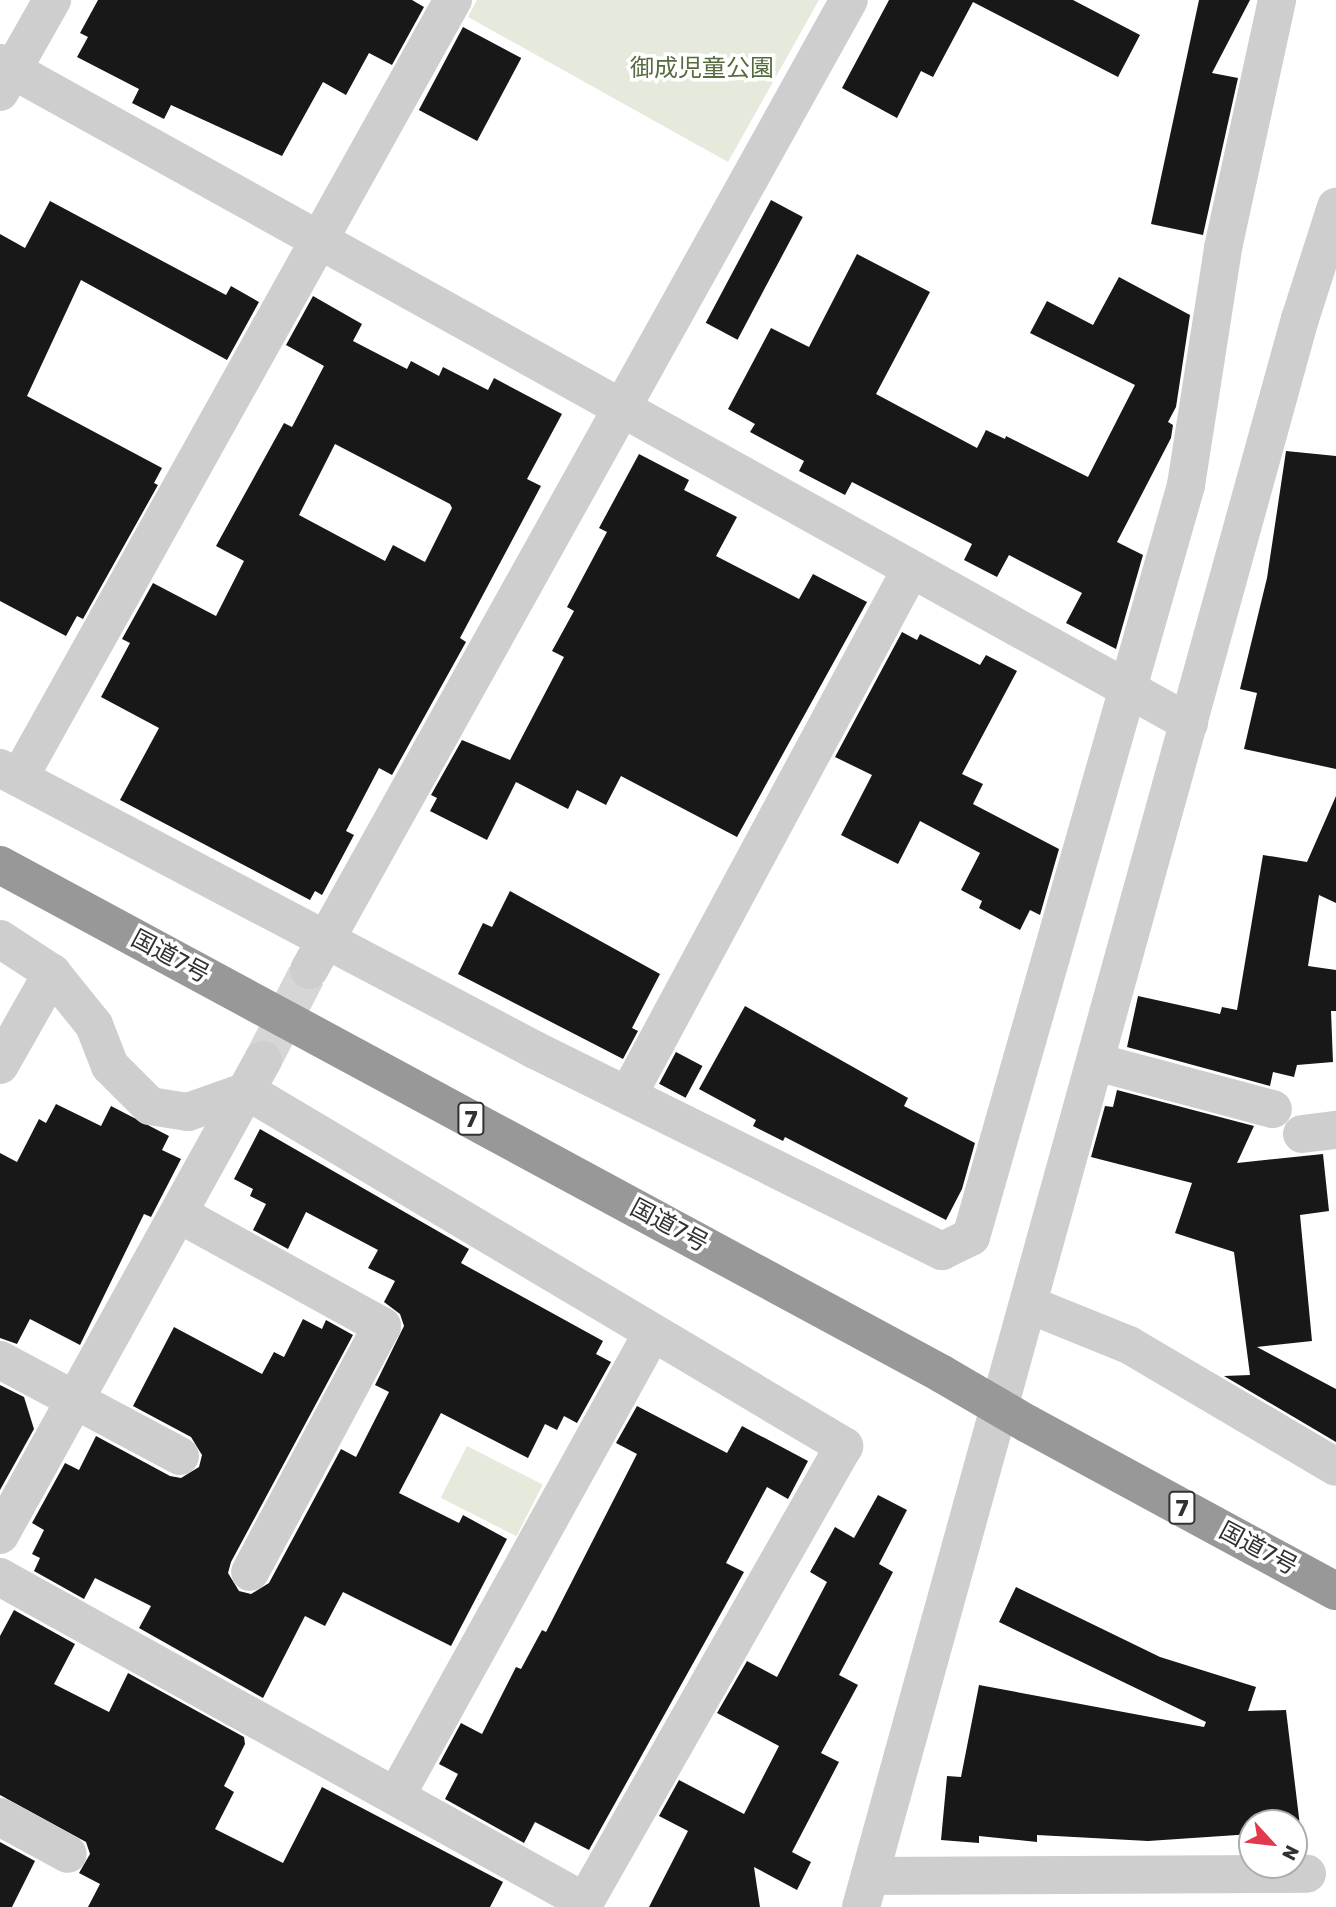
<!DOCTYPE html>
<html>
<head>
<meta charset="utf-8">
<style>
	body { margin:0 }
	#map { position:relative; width:1336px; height:1907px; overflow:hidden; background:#fff; font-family:Rubik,"Noto Sans JP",sans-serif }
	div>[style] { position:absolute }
	.green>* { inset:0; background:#e5eadd; transform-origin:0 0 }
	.building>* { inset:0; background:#181818; transform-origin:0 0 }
	.street-tunnel>* { height:38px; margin-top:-19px; transform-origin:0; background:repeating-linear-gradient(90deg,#d6d6d6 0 38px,transparent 0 57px) }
	.street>* { height:38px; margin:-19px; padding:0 19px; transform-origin:19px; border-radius:19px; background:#cecece }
	.highway>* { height:38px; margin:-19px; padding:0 19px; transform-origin:19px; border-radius:19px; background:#989898 }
	.highway-bridge>* { height:38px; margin:-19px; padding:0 19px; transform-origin:19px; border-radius:19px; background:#989898 }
	span { translate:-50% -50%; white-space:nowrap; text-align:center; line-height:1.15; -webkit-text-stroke:7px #fff; paint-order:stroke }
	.shield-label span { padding:2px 5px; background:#fff; border:2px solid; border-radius:5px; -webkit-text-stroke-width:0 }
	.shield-label { font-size:23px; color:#313131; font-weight:700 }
	.park-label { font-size:24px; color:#566c3f }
	.street-label { font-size:24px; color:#313131 }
	.north { position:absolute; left:1238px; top:1809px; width:70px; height:70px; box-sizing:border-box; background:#fff; border:2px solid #adadad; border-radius:50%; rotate:117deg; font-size:19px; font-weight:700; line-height:28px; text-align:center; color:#313131 }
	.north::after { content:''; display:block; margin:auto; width:24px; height:32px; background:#e2394f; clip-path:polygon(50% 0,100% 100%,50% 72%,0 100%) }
</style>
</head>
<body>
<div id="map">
	<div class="green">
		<i style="clip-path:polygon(477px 0,819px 0,728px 162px,468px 17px)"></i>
		<i style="left:467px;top:1446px;width:85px;height:58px;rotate:27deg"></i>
	</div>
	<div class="building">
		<i style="clip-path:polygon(98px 0,412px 0,424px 7px,392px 65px,369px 53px,346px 95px,323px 82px,282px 156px,171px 105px,164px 119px,132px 103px,139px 89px,77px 57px,88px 37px,80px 33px)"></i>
		<i style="clip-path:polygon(889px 0,1073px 0,1140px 35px,1118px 77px,973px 2px,933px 77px,921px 71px,897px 118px,842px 88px)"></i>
		<i style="clip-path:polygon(1199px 0,1250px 0,1212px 73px,1238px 78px,1203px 235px,1151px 224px)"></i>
		<i style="left:463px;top:27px;width:66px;height:94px;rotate:28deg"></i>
		<i style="left:771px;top:200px;width:36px;height:139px;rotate:28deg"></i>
		<i style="clip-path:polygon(50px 201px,226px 295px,231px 286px,259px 302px,227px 360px,81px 280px,27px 396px,162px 468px,154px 483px,158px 485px,83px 619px,77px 616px,66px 636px,0 601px,0 234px,25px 248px)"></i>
		<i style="clip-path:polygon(857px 254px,930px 292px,876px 394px,977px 448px,986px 430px,1005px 439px,1006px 436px,1088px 477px,1135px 385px,1030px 333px,1047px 301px,1093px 325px,1119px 277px,1190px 315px,1176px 407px,1168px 422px,1173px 425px,1171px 438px,1117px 542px,1143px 555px,1116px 649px,1066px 623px,1082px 593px,1009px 555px,997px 577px,964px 560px,972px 544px,852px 482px,845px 495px,799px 471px,804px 461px,750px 432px,755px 424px,728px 409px,771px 328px,809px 347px)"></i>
		<i style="clip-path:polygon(evenodd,313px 296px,362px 324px,353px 341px,407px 369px,411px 361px,439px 376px,443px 367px,488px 390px,494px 378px,562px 414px,527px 479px,541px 486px,460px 638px,466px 642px,392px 775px,379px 768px,346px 831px,354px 835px,322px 895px,315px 891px,310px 900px,120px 800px,159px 728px,101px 697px,130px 643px,122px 639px,153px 583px,216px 616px,244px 561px,216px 546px,284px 423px,292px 427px,324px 366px,286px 345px,313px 296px,335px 444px,450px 504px,452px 508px,425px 562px,393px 545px,385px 561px,299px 515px,335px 444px)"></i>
		<i style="clip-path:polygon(1286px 451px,1336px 456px,1336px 769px,1244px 749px,1257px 693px,1240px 689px,1267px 578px)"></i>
		<i style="clip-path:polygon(639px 454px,689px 480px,684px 490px,737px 517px,716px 556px,799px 599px,813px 574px,867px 602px,737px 837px,621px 776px,606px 805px,577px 790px,568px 809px,516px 782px,487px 840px,430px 811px,437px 798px,431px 795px,462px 740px,510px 760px,564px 657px,552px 651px,574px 611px,567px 607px,607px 532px,599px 528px)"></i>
		<i style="clip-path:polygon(902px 632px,917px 640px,920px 634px,980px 665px,986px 655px,1017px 671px,962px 774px,983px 784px,973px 804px,1059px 849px,1040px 915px,1030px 910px,1020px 930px,979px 908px,982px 901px,961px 890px,980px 853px,920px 821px,898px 864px,841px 835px,872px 775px,835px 757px)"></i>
		<i style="clip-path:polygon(1336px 796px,1336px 903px,1319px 895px,1308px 966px,1336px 970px,1336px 1011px,1331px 1011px,1333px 1062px,1297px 1065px,1294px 1077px,1273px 1072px,1270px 1086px,1127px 1047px,1138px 996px,1220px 1014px,1222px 1007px,1237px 1010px,1263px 855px,1307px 862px)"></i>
		<i style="clip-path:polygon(510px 891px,660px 974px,632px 1028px,638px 1031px,623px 1059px,458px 974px,483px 923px,492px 927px)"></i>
		<i style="clip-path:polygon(745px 1006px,908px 1098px,904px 1106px,975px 1143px,962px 1189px,946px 1220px,785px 1137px,783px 1141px,753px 1126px,756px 1120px,699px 1089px)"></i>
		<i style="left:676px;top:1052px;width:30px;height:36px;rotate:28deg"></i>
		<i style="clip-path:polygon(1117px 1090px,1254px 1126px,1237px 1163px,1323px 1154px,1329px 1211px,1300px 1215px,1312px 1341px,1257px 1347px,1336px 1389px,1336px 1442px,1224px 1376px,1250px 1375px,1234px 1252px,1175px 1233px,1192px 1183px,1091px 1157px,1105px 1106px,1113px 1107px)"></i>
		<i style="clip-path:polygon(56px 1104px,101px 1126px,111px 1106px,169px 1136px,162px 1150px,181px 1159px,151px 1217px,144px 1214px,80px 1345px,30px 1319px,17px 1344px,0 1338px,0 1153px,17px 1162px,39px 1119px,46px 1123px)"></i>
		<i style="clip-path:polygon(260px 1129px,469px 1249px,461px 1263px,603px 1341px,596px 1354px,611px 1362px,577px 1423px,564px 1416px,557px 1430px,545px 1424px,528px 1458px,441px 1413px,399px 1493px,459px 1523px,463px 1515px,507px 1539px,451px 1646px,343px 1592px,325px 1626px,305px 1616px,263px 1698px,139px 1628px,151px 1606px,95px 1578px,84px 1599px,34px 1571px,40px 1558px,32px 1554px,44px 1530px,32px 1523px,65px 1463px,79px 1470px,96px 1436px,170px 1476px,181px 1478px,199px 1467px,202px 1455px,191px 1437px,133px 1406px,174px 1327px,262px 1374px,274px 1352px,284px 1357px,303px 1319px,322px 1329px,326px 1320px,353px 1335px,231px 1562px,228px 1573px,239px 1591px,251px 1594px,269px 1583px,341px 1449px,356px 1457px,389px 1392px,375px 1385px,404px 1326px,400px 1314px,384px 1302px,395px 1281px,368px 1268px,378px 1250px,306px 1212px,288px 1249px,253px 1230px,266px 1204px,250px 1196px,253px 1189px,234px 1179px)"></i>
		<i style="clip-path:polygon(0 1385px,24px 1397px,34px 1429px,0 1490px)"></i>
		<i style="clip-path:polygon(637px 1406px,727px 1453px,742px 1426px,808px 1461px,788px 1499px,767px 1487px,726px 1563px,744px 1572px,589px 1850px,535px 1822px,524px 1843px,445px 1799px,458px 1774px,439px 1764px,461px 1723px,482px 1734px,516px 1667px,521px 1669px,542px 1630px,546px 1632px,637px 1454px,616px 1443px)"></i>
		<i style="clip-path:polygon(878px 1495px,907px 1510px,879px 1564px,893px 1572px,839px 1675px,858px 1685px,821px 1753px,839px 1762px,792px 1852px,811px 1862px,797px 1890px,754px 1867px,760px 1907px,649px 1907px,688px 1831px,659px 1816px,679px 1780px,744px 1814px,779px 1746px,717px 1713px,747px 1661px,777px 1677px,827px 1582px,810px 1572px,835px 1527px,854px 1538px)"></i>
		<i style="clip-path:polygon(1016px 1587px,1160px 1657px,1256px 1687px,1248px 1711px,1286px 1710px,1300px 1826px,1252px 1823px,1252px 1834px,1148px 1841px,1037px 1835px,1037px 1842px,979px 1836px,979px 1843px,941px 1840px,947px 1776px,961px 1777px,979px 1685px,1204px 1727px,1206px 1722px,999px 1622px)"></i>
		<i style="clip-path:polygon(14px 1610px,75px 1644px,54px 1684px,109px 1712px,128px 1673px,244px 1737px,245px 1744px,224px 1786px,234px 1792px,215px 1829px,283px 1863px,322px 1787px,503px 1882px,490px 1907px,88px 1907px,100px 1884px,79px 1873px,90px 1854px,86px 1842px,0 1795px,0 1636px)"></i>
		<i style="clip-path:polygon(0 1842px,35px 1861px,12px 1907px,0 1907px)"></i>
	</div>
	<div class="street-tunnel">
		<i style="left:263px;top:1060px;width:101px;rotate:-62.9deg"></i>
	</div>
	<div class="street">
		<i style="left:0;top:63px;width:1360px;rotate:29.03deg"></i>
		<i style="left:0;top:92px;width:106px;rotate:-60.5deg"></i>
		<i style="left:0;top:768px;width:605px;rotate:27.79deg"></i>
		<i style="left:535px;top:1050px;width:454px;rotate:26.3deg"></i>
		<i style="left:942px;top:1251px;width:32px;rotate:-26deg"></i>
		<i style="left:971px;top:1237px;width:782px;rotate:-74.04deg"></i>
		<i style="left:1186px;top:485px;width:240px;rotate:-81.1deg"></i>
		<i style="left:1223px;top:248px;width:254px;rotate:-77.7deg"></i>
		<i style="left:19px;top:778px;width:891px;rotate:-60.85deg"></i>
		<i style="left:0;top:939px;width:62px;rotate:33.2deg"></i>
		<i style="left:52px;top:973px;width:67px;rotate:51.1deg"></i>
		<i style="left:94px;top:1025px;width:44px;rotate:68.7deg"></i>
		<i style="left:110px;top:1066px;width:57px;rotate:45deg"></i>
		<i style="left:150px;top:1106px;width:38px;rotate:9deg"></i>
		<i style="left:188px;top:1112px;width:63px;rotate:-19.6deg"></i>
		<i style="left:309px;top:970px;width:1110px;rotate:-60.9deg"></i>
		<i style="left:1096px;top:1062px;width:183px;rotate:14.9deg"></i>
		<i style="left:0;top:1065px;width:106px;rotate:-60.5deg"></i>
		<i style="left:247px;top:1091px;width:695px;rotate:30.74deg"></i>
		<i style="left:844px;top:1446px;width:530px;rotate:119.61deg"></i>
		<i style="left:628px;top:1095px;width:597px;rotate:-61.72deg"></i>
		<i style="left:1302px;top:1134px;width:34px;rotate:-7deg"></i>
		<i style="left:179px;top:1214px;width:232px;rotate:28.9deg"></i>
		<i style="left:382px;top:1326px;width:279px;rotate:118.2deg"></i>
		<i style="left:1030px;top:1305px;width:107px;rotate:22deg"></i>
		<i style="left:1129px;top:1345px;width:240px;rotate:30.5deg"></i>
		<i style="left:0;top:1360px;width:204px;rotate:28.1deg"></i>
		<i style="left:0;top:1535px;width:543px;rotate:-61.03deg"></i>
		<i style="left:0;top:1577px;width:669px;rotate:29.05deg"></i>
		<i style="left:396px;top:1796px;width:527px;rotate:-61.05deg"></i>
		<i style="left:0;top:1817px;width:77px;rotate:28.6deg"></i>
		<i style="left:870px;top:1876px;width:437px;rotate:-0.3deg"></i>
		<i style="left:861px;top:1907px;width:1648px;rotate:-74.55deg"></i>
		<i style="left:1300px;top:319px;width:118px;rotate:-72.2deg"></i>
	</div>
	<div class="highway">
		<i style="left:0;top:865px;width:1071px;rotate:28.38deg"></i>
		<i style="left:1028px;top:1424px;width:350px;rotate:28.5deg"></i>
	</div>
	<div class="highway-bridge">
		<i style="left:942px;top:1374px;width:99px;rotate:30.2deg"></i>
	</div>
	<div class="shield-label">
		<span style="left:471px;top:1119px">7</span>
		<span style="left:1182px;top:1508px">7</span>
	</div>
	<div class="park-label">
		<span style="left:702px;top:69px">御成児童公園</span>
	</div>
	<div class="street-label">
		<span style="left:170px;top:957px;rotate:28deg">国道7号</span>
		<span style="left:669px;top:1226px;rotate:28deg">国道7号</span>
		<span style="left:1258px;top:1549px;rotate:28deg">国道7号</span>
	</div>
	<div class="north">N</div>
</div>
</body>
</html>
